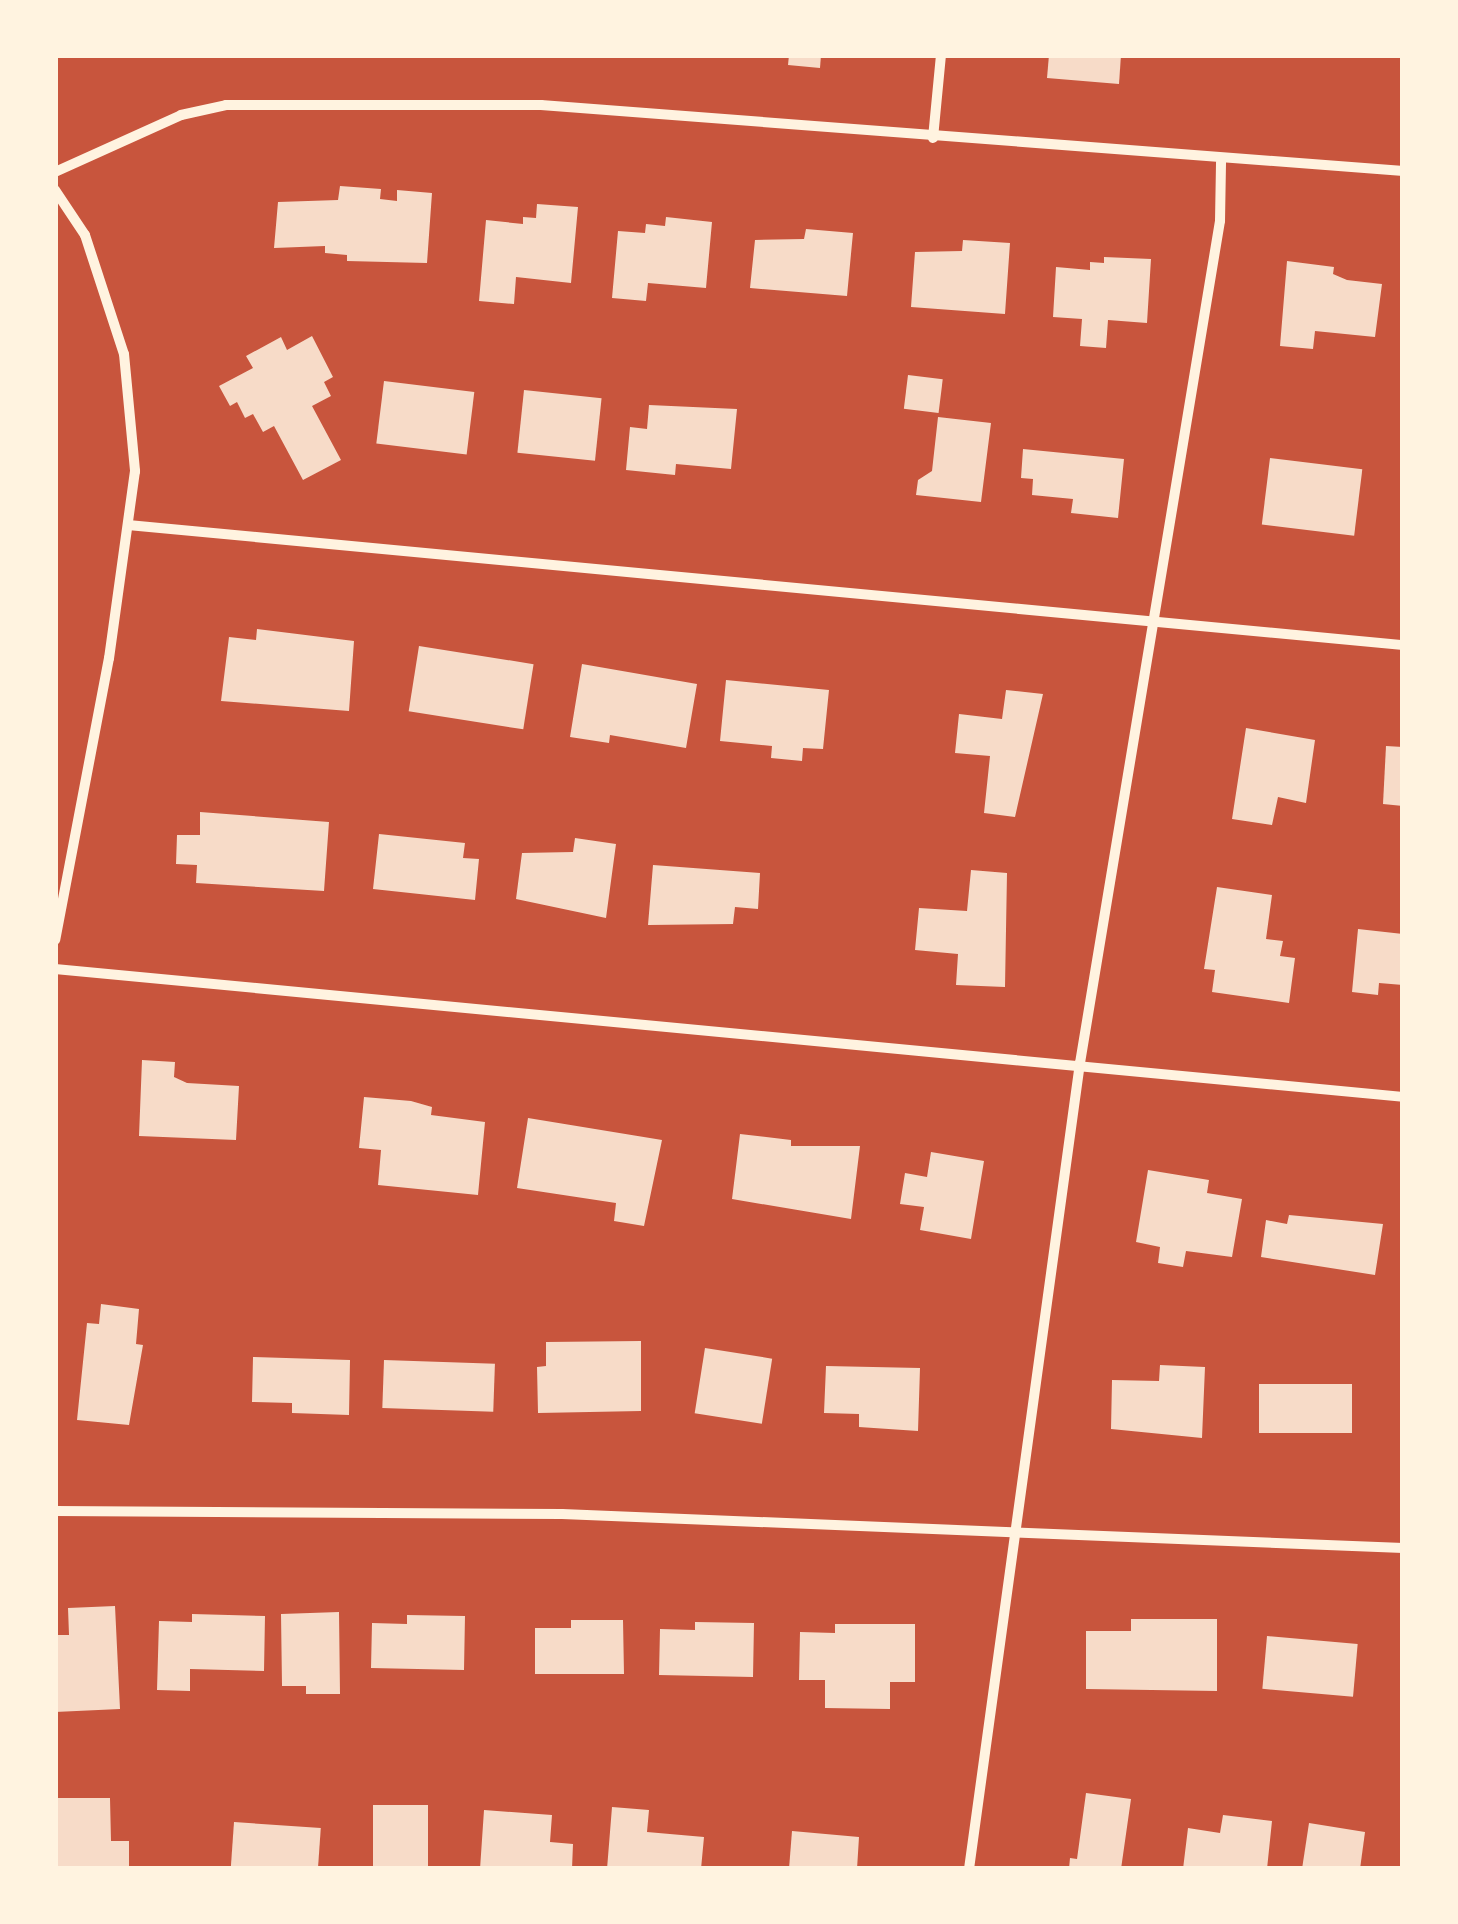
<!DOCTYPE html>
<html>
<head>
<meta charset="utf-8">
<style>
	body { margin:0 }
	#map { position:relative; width:1458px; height:1924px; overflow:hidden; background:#c8553d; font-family:Manrope,sans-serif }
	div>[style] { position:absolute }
	.building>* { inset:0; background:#f7dbc8; transform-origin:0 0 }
	.minor>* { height:10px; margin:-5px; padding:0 5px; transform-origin:5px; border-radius:5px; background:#fff3e0 }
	span { translate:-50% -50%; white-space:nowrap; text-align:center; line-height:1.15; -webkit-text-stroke:8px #fff3e0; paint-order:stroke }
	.frame { position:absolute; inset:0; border:58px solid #fff3e0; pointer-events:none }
</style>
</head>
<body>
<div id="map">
	<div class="building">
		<i style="clip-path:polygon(789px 55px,821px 55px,820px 68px,788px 65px)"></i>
		<i style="clip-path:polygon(1049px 55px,1121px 55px,1119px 84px,1047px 78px)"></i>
		<i style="clip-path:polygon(340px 186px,381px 189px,380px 199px,397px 201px,397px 190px,432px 193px,427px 263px,347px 261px,347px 255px,325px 253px,325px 246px,274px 248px,278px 202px,338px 200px)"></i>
		<i style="clip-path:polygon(537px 204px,578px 207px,571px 283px,516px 277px,514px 304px,479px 301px,486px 220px,523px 224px,523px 217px,536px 218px)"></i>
		<i style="clip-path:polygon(666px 217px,712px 222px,706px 288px,648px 283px,646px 301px,612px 298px,618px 231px,645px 233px,646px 224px,665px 226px)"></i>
		<i style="clip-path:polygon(806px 229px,853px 233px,847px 296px,750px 288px,755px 240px,804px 239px)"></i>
		<i style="clip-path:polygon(963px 240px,1010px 243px,1005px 314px,911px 307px,915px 252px,962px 251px)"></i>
		<i style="clip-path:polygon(1104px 257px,1151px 259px,1147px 323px,1108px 320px,1106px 348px,1080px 346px,1082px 319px,1053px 317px,1056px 267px,1090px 270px,1090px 262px,1104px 263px)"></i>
		<i style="clip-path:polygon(1287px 261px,1334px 267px,1333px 274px,1347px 280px,1382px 284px,1375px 337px,1315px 331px,1313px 349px,1280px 346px)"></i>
		<i style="clip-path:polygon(312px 336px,333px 377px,324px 382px,331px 396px,312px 406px,341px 460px,303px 480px,274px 426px,263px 432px,253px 414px,245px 418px,237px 402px,230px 406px,219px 386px,253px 368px,246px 356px,281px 337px,287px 350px)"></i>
		<i style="left:908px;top:375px;width:35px;height:34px;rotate:7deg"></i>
		<i style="left:384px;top:381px;width:91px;height:63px;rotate:7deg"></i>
		<i style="left:524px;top:390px;width:78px;height:63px;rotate:6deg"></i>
		<i style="clip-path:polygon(649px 405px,737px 409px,731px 469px,676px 464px,675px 475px,626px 470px,630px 427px,647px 429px)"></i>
		<i style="clip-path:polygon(938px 417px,991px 423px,981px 502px,916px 495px,918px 480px,932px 471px)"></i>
		<i style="clip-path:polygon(1023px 449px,1124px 459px,1118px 518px,1071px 513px,1073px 499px,1032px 495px,1033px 479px,1021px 478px)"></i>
		<i style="left:1270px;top:458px;width:93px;height:67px;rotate:7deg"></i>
		<i style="clip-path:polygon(257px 629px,354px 641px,349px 711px,221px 701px,229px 637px,256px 640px)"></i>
		<i style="left:419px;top:646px;width:116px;height:66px;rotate:9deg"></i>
		<i style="clip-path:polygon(582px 664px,697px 684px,686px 748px,610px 735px,609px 743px,570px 737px)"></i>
		<i style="clip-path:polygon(726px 680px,829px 690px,823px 749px,803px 748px,802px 761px,771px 758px,772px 746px,720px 741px)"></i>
		<i style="clip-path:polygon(1006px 690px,1043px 694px,1015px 817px,984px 813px,990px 756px,955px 753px,959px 714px,1002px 719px)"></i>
		<i style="clip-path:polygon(1246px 728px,1315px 740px,1306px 803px,1278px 797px,1272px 825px,1232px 819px)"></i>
		<i style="clip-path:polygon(1386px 746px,1403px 747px,1403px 806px,1383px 804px)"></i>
		<i style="clip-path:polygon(200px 812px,329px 822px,324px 891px,196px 883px,197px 865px,176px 864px,177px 835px,200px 835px)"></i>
		<i style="clip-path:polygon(379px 834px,465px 843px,463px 858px,479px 859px,475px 900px,373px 889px)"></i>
		<i style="clip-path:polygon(575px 838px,616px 844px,606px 918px,516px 899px,522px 853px,573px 852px)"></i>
		<i style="clip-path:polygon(653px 865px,760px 873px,758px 909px,735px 907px,733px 924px,648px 925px)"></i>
		<i style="clip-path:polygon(971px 870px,1007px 873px,1005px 987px,956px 985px,958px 954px,915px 950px,919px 908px,967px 911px)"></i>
		<i style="clip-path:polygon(1217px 887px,1272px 895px,1266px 939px,1283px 941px,1280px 956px,1295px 958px,1289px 1003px,1212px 992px,1215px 970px,1204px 969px)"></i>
		<i style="clip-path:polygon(1358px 929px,1403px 934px,1403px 985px,1379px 983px,1378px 995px,1352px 992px)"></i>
		<i style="clip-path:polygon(142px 1060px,175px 1062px,174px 1077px,187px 1083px,239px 1086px,236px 1140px,139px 1136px)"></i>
		<i style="clip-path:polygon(364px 1097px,411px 1101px,432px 1107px,431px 1115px,485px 1122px,478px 1195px,378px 1185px,381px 1150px,359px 1148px)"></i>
		<i style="clip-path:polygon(528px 1118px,662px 1140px,644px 1226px,614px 1221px,616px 1203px,517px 1188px)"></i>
		<i style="clip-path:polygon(740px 1134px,791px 1140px,791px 1146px,860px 1146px,851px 1219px,732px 1199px)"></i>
		<i style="clip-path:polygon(931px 1152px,984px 1161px,971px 1239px,920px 1230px,924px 1207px,900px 1204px,905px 1173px,927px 1177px)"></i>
		<i style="clip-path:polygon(1148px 1170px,1209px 1180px,1207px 1193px,1242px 1199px,1232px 1257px,1186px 1251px,1183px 1267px,1158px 1263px,1160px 1247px,1136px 1242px)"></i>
		<i style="clip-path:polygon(1289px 1215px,1383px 1224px,1375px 1275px,1261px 1257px,1266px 1220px,1287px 1224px)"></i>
		<i style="clip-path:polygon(101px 1304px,139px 1309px,136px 1344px,143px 1345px,129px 1425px,77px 1420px,87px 1323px,99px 1324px)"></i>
		<i style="clip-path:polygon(641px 1341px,641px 1411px,538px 1413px,537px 1367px,546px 1366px,546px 1342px)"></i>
		<i style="left:705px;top:1348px;width:68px;height:66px;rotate:9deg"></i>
		<i style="clip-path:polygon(253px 1357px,350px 1360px,349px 1415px,292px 1413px,292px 1403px,252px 1402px)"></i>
		<i style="left:384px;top:1360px;width:111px;height:48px;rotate:2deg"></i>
		<i style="clip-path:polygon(1160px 1365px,1205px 1367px,1202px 1438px,1111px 1429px,1112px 1380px,1159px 1381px)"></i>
		<i style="clip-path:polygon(826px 1366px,920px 1368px,918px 1431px,859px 1427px,859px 1414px,824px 1413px)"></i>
		<i style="left:1352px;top:1384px;width:49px;height:93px;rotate:90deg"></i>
		<i style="clip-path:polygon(115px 1606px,120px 1709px,55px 1712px,55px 1635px,69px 1635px,68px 1608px)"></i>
		<i style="clip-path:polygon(339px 1612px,340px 1694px,306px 1694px,306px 1686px,282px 1686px,281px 1614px)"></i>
		<i style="clip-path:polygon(192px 1614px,265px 1616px,264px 1671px,190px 1669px,190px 1691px,157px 1690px,159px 1621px,192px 1622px)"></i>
		<i style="clip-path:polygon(407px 1615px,465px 1616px,464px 1670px,371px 1668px,372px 1623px,407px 1624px)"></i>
		<i style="clip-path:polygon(1131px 1619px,1217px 1619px,1217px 1691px,1086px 1689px,1086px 1631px,1131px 1631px)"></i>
		<i style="clip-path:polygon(571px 1620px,623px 1620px,624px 1674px,535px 1674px,535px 1628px,571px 1628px)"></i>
		<i style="clip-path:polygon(695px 1622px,754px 1623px,753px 1677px,659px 1675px,660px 1629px,695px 1630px)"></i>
		<i style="clip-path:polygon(835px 1624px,915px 1624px,915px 1682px,890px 1682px,890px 1709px,825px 1708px,825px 1680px,799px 1680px,800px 1632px,835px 1633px)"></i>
		<i style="left:1267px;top:1636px;width:91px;height:53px;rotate:5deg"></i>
		<i style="clip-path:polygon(1086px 1793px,1131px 1799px,1121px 1869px,1069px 1869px,1070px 1858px,1077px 1859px)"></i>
		<i style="clip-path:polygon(55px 1798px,110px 1798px,111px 1841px,129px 1841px,129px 1869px,55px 1869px)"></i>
		<i style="left:373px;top:1805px;width:55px;height:64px"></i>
		<i style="clip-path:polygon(612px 1807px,649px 1810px,647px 1832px,704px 1837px,701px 1869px,607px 1869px)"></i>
		<i style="clip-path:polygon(484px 1810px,552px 1815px,550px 1842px,573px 1844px,572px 1869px,480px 1869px)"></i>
		<i style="clip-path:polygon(1223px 1815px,1272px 1821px,1267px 1869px,1183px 1869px,1188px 1828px,1220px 1833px)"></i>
		<i style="left:234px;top:1822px;width:87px;height:47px;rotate:4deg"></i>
		<i style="clip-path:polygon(1309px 1823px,1365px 1832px,1360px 1869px,1302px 1869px)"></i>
		<i style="clip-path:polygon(792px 1831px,859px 1837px,857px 1869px,789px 1869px)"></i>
	</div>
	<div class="minor">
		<i style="left:933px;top:138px;width:83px;rotate:-84.5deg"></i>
		<i style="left:55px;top:172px;width:138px;rotate:-24.3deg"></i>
		<i style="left:181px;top:115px;width:46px;rotate:-12.5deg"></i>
		<i style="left:226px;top:105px;width:315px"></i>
		<i style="left:541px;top:105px;width:865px;rotate:4.38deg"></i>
		<i style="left:55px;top:190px;width:54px;rotate:56.3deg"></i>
		<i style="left:85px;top:235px;width:125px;rotate:71.9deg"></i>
		<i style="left:124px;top:354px;width:118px;rotate:84.6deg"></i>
		<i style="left:135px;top:471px;width:189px;rotate:97.9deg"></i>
		<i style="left:109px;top:658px;width:287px;rotate:100.8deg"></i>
		<i style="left:128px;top:525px;width:1281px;rotate:5.38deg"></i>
		<i style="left:55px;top:969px;width:1354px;rotate:5.42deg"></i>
		<i style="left:55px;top:1511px;width:507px;rotate:0.34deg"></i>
		<i style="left:562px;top:1514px;width:842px;rotate:2.32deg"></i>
		<i style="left:969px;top:1869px;width:814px;rotate:-82.16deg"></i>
		<i style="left:1080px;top:1063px;width:854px;rotate:-80.56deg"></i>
		<i style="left:1220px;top:221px;width:59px;rotate:-89deg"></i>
	</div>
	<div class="frame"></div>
</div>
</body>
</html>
